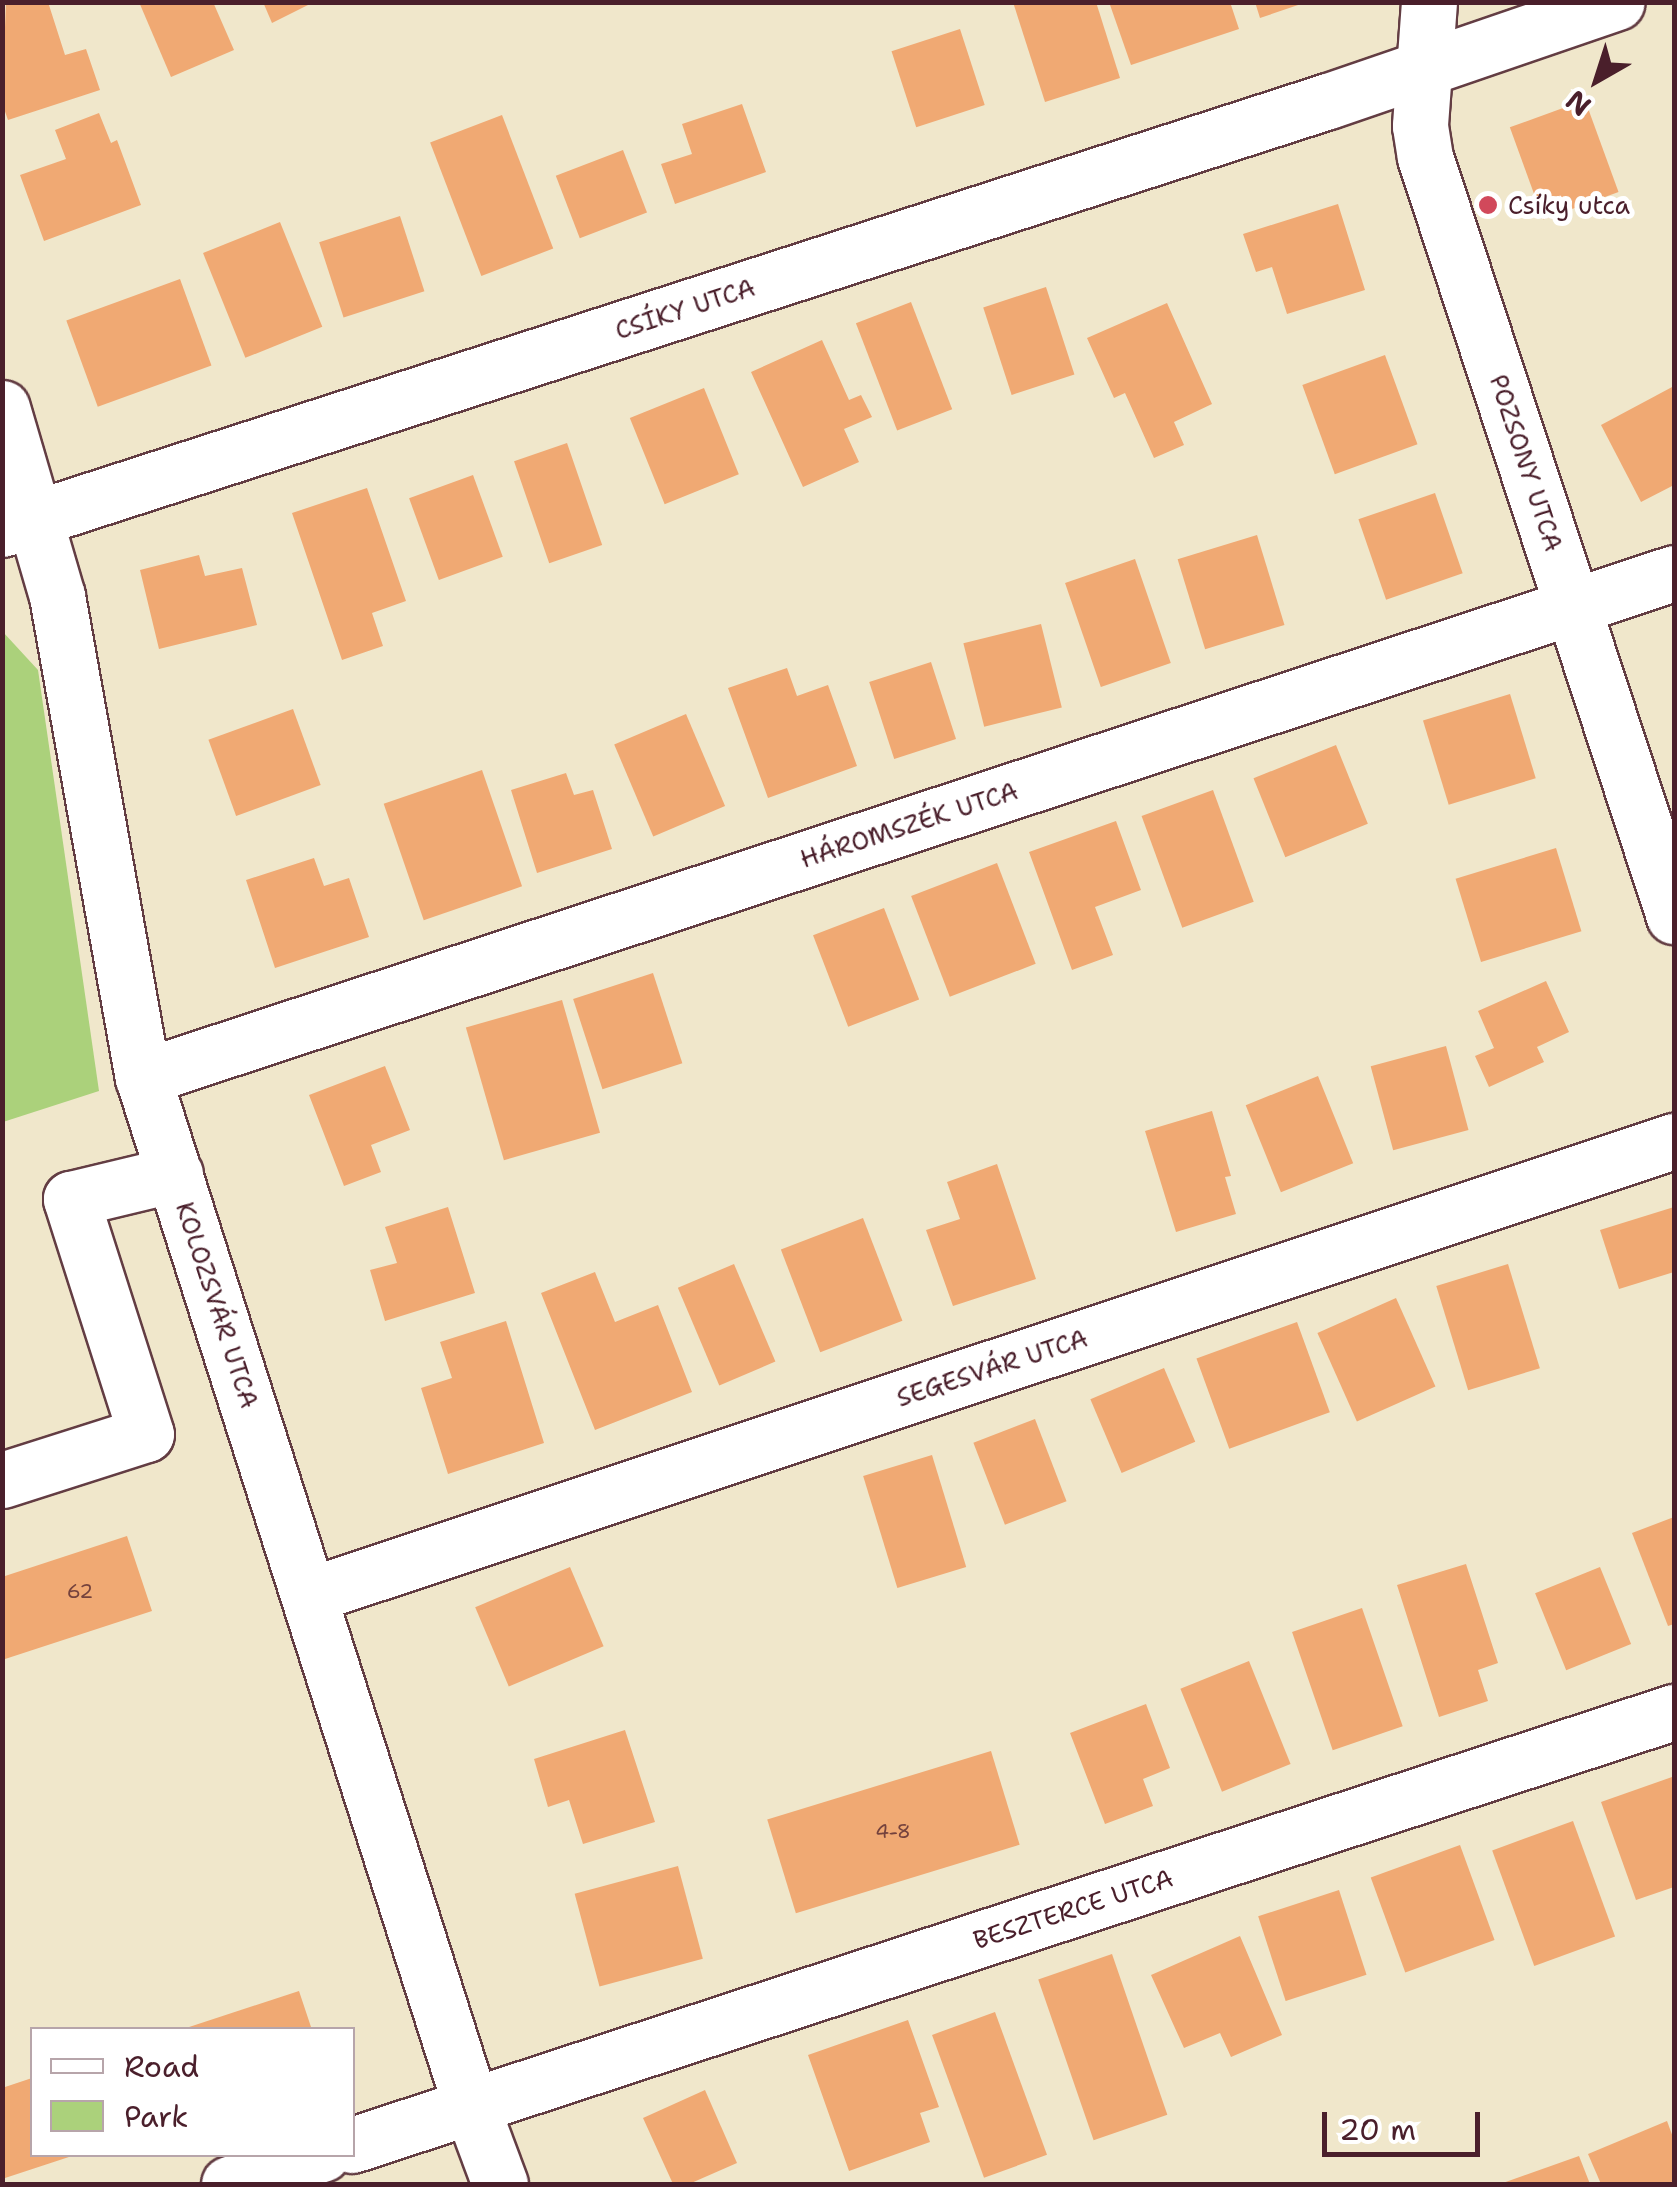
<!DOCTYPE html>
<html>
<head>
<meta charset="utf-8">
<style>
	body { margin:0 }
	#map { position:relative; width:1677px; height:2187px; overflow:hidden; background:#f0e7cb; font-family:"Shantell Sans",sans-serif }
	div>[style] { position:absolute }
	.green>* { inset:0; background:#abd17b }
	.building>* { inset:0; background:#f0a973; transform-origin:0 0 }
	.roads { filter:drop-shadow(2px 0 #633d43) drop-shadow(-2px 0 #633d43) drop-shadow(0 2px #633d43) drop-shadow(0 -2px #633d43) }
	.minor>* { height:55px; margin:-27.5px; padding:0 27.5px; transform-origin:27.5px; border-radius:27.5px; background:#fff }
	.dots>* { width:28px; height:28px; translate:-50% -50%; box-sizing:border-box; border:5px solid #fff; border-radius:50% }
	span { translate:-50% -50%; white-space:nowrap; text-align:center; line-height:1.15; -webkit-text-stroke:10px #fff; paint-order:stroke }
	.number-label { font-size:20px; color:#74423d }
	.number-label span { -webkit-text-stroke-width:0 }
	.poi-label { font-size:25px; color:#4a1f2b }
	.left { translate:0 -50%; text-align:left }
	.street-label { font-size:25px; color:#4a1f2b }
	.frame { position:absolute; inset:0; border:5px solid #4a1f2b; pointer-events:none }
	.legend { position:absolute; left:30px; top:2027px; width:325px; height:130px; box-sizing:border-box; background:#fff; border:2px solid #b7a5aa; margin:0; padding:12px 18px; list-style:none; font-size:30px; color:#4a1f2b }
	.legend li { display:flex; align-items:center; gap:20px; height:50px }
	.legend b { width:50px; border:2px solid #b7a5aa }
	.north { position:absolute; left:1547px; top:30px; width:100px; height:100px; -webkit-text-stroke:8px #fff; paint-order:stroke; rotate:219deg; font-size:28px; font-weight:700; line-height:40px; text-align:center; color:#4a1f2b }
	.north::after { content:''; display:block; margin:auto; width:35px; height:45px; background:#4a1f2b; clip-path:polygon(50% 0,100% 100%,50% 72%,0 100%) }
	.scale { position:absolute; left:1322px; top:2112px; width:158px; height:45px; box-sizing:border-box; border:5px solid #4a1f2b; border-top:0; padding-left:12px; font-size:30px; line-height:35px; white-space:nowrap; color:#4a1f2b; -webkit-text-stroke:8px #fff; paint-order:stroke }
</style>
</head>
<body>
<div id="map">
	<div class="green">
		<i style="clip-path:polygon(3px 632px,38px 670px,99px 1091px,3px 1122px)"></i>
	</div>
	<div class="building">
		<i style="clip-path:polygon(6px 2px,48px 2px,65px 55px,86px 49px,100px 90px,8px 120px,2px 103px)"></i>
		<i style="clip-path:polygon(139px 2px,213px 2px,234px 50px,171px 77px)"></i>
		<i style="clip-path:polygon(263px 2px,314px 2px,272px 23px)"></i>
		<i style="clip-path:polygon(1013px 2px,1096px 2px,1120px 78px,1045px 102px)"></i>
		<i style="clip-path:polygon(1109px 2px,1230px 2px,1239px 29px,1131px 65px)"></i>
		<i style="clip-path:polygon(1255px 2px,1304px 2px,1304px 3px,1260px 18px)"></i>
		<i style="left:960px;top:29px;width:80px;height:72px;rotate:72deg"></i>
		<i style="left:1585px;top:100px;width:98px;height:80px;rotate:70deg"></i>
		<i style="clip-path:polygon(742px 104px,766px 172px,675px 204px,661px 164px,692px 154px,682px 124px)"></i>
		<i style="clip-path:polygon(99px 113px,111px 143px,117px 140px,141px 205px,44px 241px,20px 175px,66px 159px,55px 130px)"></i>
		<i style="left:502px;top:115px;width:143px;height:77px;rotate:69deg"></i>
		<i style="left:623px;top:150px;width:67px;height:72px;rotate:69deg"></i>
		<i style="clip-path:polygon(1338px 204px,1365px 290px,1287px 314px,1272px 267px,1256px 272px,1243px 234px)"></i>
		<i style="left:400px;top:216px;width:79px;height:85px;rotate:72deg"></i>
		<i style="left:280px;top:222px;width:113px;height:83px;rotate:68deg"></i>
		<i style="left:180px;top:279px;width:92px;height:121px;rotate:70deg"></i>
		<i style="left:1046px;top:287px;width:92px;height:66px;rotate:72deg"></i>
		<i style="left:911px;top:302px;width:115px;height:59px;rotate:69deg"></i>
		<i style="clip-path:polygon(1167px 303px,1212px 404px,1174px 422px,1184px 445px,1154px 458px,1125px 393px,1114px 398px,1087px 338px)"></i>
		<i style="clip-path:polygon(822px 340px,849px 400px,861px 395px,872px 417px,844px 429px,859px 462px,803px 487px,751px 372px)"></i>
		<i style="left:1385px;top:355px;width:95px;height:88px;rotate:70deg"></i>
		<i style="clip-path:polygon(1674px 386px,1674px 485px,1641px 502px,1601px 425px)"></i>
		<i style="left:704px;top:388px;width:93px;height:80px;rotate:68deg"></i>
		<i style="left:567px;top:443px;width:108px;height:56px;rotate:71deg"></i>
		<i style="left:473px;top:475px;width:87px;height:68px;rotate:70deg"></i>
		<i style="clip-path:polygon(367px 488px,406px 601px,372px 613px,383px 646px,342px 660px,292px 513px)"></i>
		<i style="left:1435px;top:493px;width:85px;height:81px;rotate:71deg"></i>
		<i style="left:1257px;top:535px;width:94px;height:83px;rotate:73deg"></i>
		<i style="clip-path:polygon(199px 555px,205px 576px,242px 568px,257px 625px,159px 649px,140px 570px)"></i>
		<i style="left:1135px;top:559px;width:110px;height:74px;rotate:71deg"></i>
		<i style="left:1041px;top:624px;width:86px;height:80px;rotate:76deg"></i>
		<i style="left:931px;top:662px;width:81px;height:65px;rotate:72deg"></i>
		<i style="clip-path:polygon(787px 668px,797px 696px,828px 685px,857px 766px,768px 798px,728px 688px)"></i>
		<i style="left:1510px;top:694px;width:88px;height:91px;rotate:73deg"></i>
		<i style="left:293px;top:709px;width:81px;height:90px;rotate:70deg"></i>
		<i style="left:686px;top:714px;width:100px;height:78px;rotate:67deg"></i>
		<i style="left:1336px;top:745px;width:85px;height:89px;rotate:68deg"></i>
		<i style="left:482px;top:770px;width:123px;height:104px;rotate:71deg"></i>
		<i style="clip-path:polygon(566px 773px,574px 795px,593px 790px,612px 849px,537px 873px,511px 790px)"></i>
		<i style="left:1213px;top:790px;width:119px;height:76px;rotate:70deg"></i>
		<i style="clip-path:polygon(1116px 821px,1141px 890px,1095px 907px,1113px 955px,1072px 970px,1029px 852px)"></i>
		<i style="left:1556px;top:848px;width:87px;height:105px;rotate:73deg"></i>
		<i style="clip-path:polygon(314px 858px,324px 886px,349px 878px,369px 937px,275px 968px,246px 880px)"></i>
		<i style="left:997px;top:863px;width:108px;height:92px;rotate:69deg"></i>
		<i style="left:884px;top:908px;width:98px;height:76px;rotate:69deg"></i>
		<i style="left:653px;top:973px;width:95px;height:84px;rotate:72deg"></i>
		<i style="clip-path:polygon(1546px 981px,1569px 1032px,1537px 1047px,1544px 1062px,1489px 1087px,1475px 1056px,1494px 1048px,1478px 1011px)"></i>
		<i style="left:562px;top:1000px;width:138px;height:100px;rotate:74deg"></i>
		<i style="left:1446px;top:1046px;width:87px;height:78px;rotate:75deg"></i>
		<i style="clip-path:polygon(385px 1066px,410px 1130px,371px 1145px,381px 1172px,344px 1186px,309px 1095px)"></i>
		<i style="left:1318px;top:1076px;width:94px;height:78px;rotate:68deg"></i>
		<i style="clip-path:polygon(1212px 1111px,1231px 1176px,1225px 1177px,1236px 1214px,1176px 1232px,1145px 1131px)"></i>
		<i style="clip-path:polygon(997px 1164px,1036px 1279px,953px 1306px,926px 1230px,960px 1219px,947px 1182px)"></i>
		<i style="clip-path:polygon(448px 1207px,475px 1293px,385px 1321px,370px 1270px,397px 1263px,385px 1227px)"></i>
		<i style="clip-path:polygon(1674px 1207px,1674px 1272px,1619px 1289px,1600px 1230px)"></i>
		<i style="left:863px;top:1218px;width:110px;height:88px;rotate:69deg"></i>
		<i style="left:734px;top:1264px;width:106px;height:61px;rotate:67deg"></i>
		<i style="left:1508px;top:1264px;width:109px;height:75px;rotate:73deg"></i>
		<i style="clip-path:polygon(595px 1272px,615px 1322px,658px 1305px,692px 1392px,595px 1430px,541px 1293px)"></i>
		<i style="left:1396px;top:1298px;width:97px;height:86px;rotate:66deg"></i>
		<i style="clip-path:polygon(506px 1321px,544px 1443px,448px 1474px,421px 1388px,452px 1378px,440px 1342px)"></i>
		<i style="left:1297px;top:1322px;width:96px;height:107px;rotate:70deg"></i>
		<i style="left:1164px;top:1368px;width:80px;height:80px;rotate:67deg"></i>
		<i style="left:1035px;top:1419px;width:88px;height:66px;rotate:69deg"></i>
		<i style="left:932px;top:1455px;width:117px;height:72px;rotate:73deg"></i>
		<i style="clip-path:polygon(1674px 1517px,1674px 1624px,1668px 1626px,1632px 1533px)"></i>
		<i style="clip-path:polygon(127px 1536px,152px 1611px,2px 1660px,2px 1577px)"></i>
		<i style="clip-path:polygon(1466px 1564px,1498px 1663px,1478px 1670px,1488px 1701px,1439px 1717px,1397px 1585px)"></i>
		<i style="left:570px;top:1567px;width:86px;height:103px;rotate:67deg"></i>
		<i style="left:1600px;top:1567px;width:83px;height:70px;rotate:68deg"></i>
		<i style="left:1362px;top:1608px;width:125px;height:74px;rotate:71deg"></i>
		<i style="left:1249px;top:1661px;width:111px;height:74px;rotate:68deg"></i>
		<i style="clip-path:polygon(1146px 1704px,1170px 1768px,1143px 1779px,1153px 1806px,1105px 1824px,1070px 1733px)"></i>
		<i style="clip-path:polygon(625px 1730px,655px 1822px,583px 1844px,569px 1800px,548px 1807px,534px 1759px)"></i>
		<i style="left:991px;top:1751px;width:98px;height:234px;rotate:73deg"></i>
		<i style="clip-path:polygon(1672px 1777px,1674px 1887px,1636px 1900px,1601px 1802px)"></i>
		<i style="left:1573px;top:1821px;width:123px;height:86px;rotate:70deg"></i>
		<i style="left:1460px;top:1845px;width:101px;height:95px;rotate:70deg"></i>
		<i style="left:678px;top:1866px;width:96px;height:107px;rotate:75deg"></i>
		<i style="left:1339px;top:1890px;width:89px;height:85px;rotate:72deg"></i>
		<i style="clip-path:polygon(1240px 1936px,1282px 2035px,1231px 2057px,1220px 2033px,1184px 2048px,1151px 1975px)"></i>
		<i style="left:1112px;top:1954px;width:170px;height:78px;rotate:71deg"></i>
		<i style="clip-path:polygon(299px 1991px,312px 2030px,183px 2030px,183px 2029px)"></i>
		<i style="left:995px;top:2012px;width:152px;height:67px;rotate:70deg"></i>
		<i style="clip-path:polygon(908px 2020px,939px 2107px,920px 2113px,930px 2142px,849px 2171px,808px 2055px)"></i>
		<i style="clip-path:polygon(32px 2078px,32px 2154px,75px 2155px,2px 2179px,2px 2088px)"></i>
		<i style="clip-path:polygon(705px 2090px,737px 2163px,689px 2184px,673px 2184px,643px 2118px)"></i>
		<i style="clip-path:polygon(1667px 2121px,1674px 2140px,1674px 2184px,1601px 2184px,1588px 2154px)"></i>
		<i style="clip-path:polygon(1579px 2156px,1590px 2184px,1500px 2184px)"></i>
	</div>
	<div class="roads">
		<div class="minor">
			<i style="left:1429px;top:2px;width:124px;rotate:94.2deg"></i>
			<i style="left:1420px;top:126px;width:31px;rotate:81deg"></i>
			<i style="left:1425px;top:157px;width:799px;rotate:71.84deg"></i>
			<i style="left:2px;top:408px;width:196px;rotate:73.7deg"></i>
			<i style="left:57px;top:596px;width:489px;rotate:79.9deg"></i>
			<i style="left:143px;top:1077px;width:1080px;rotate:72.32deg"></i>
			<i style="left:471px;top:2106px;width:83px;rotate:69.6deg"></i>
			<i style="left:2px;top:529px;width:1393px;rotate:-17.89deg"></i>
			<i style="left:1328px;top:101px;width:305px;rotate:-18.9deg"></i>
			<i style="left:143px;top:1077px;width:1612px;rotate:-18.22deg"></i>
			<i style="left:2px;top:1480px;width:151px;rotate:-17.7deg"></i>
			<i style="left:146px;top:1434px;width:247px;rotate:-107.7deg"></i>
			<i style="left:71px;top:1199px;width:107px;rotate:-13.5deg"></i>
			<i style="left:310px;top:1595px;width:1438px;rotate:-18.41deg"></i>
			<i style="left:352px;top:2145px;width:1391px;rotate:-18.14deg"></i>
			<i style="left:229px;top:2184px;width:98px;rotate:-17.9deg"></i>
		</div>
	</div>
	<div class="dots">
		<i style="left:1488px;top:205px;background:#d1495b"></i>
	</div>
	<div class="number-label">
		<span style="left:80px;top:1591px">62</span>
		<span style="left:893px;top:1831px">4-8</span>
	</div>
	<div class="poi-label">
		<span class="left" style="left:1508px;top:205px">Csíky utca</span>
	</div>
	<div class="street-label">
		<span style="left:685px;top:309px;rotate:-18deg">CSÍKY UTCA</span>
		<span style="left:1526px;top:463px;rotate:72deg">POZSONY UTCA</span>
		<span style="left:909px;top:825px;rotate:-18deg">HÁROMSZÉK UTCA</span>
		<span style="left:217px;top:1305px;rotate:72deg">KOLOZSVÁR UTCA</span>
		<span style="left:992px;top:1368px;rotate:-18deg">SEGESVÁR UTCA</span>
		<span style="left:1073px;top:1909px;rotate:-18deg">BESZTERCE UTCA</span>
	</div>
	<div class="frame"></div>
	<ul class="legend">
	<li><b style="height:12px;background:#fff"></b>Road</li>
	<li><b style="height:28px;background:#abd17b"></b>Park</li>
	</ul>
	<div class="north">N</div>
	<div class="scale">20 m</div>
</div>
</body>
</html>
